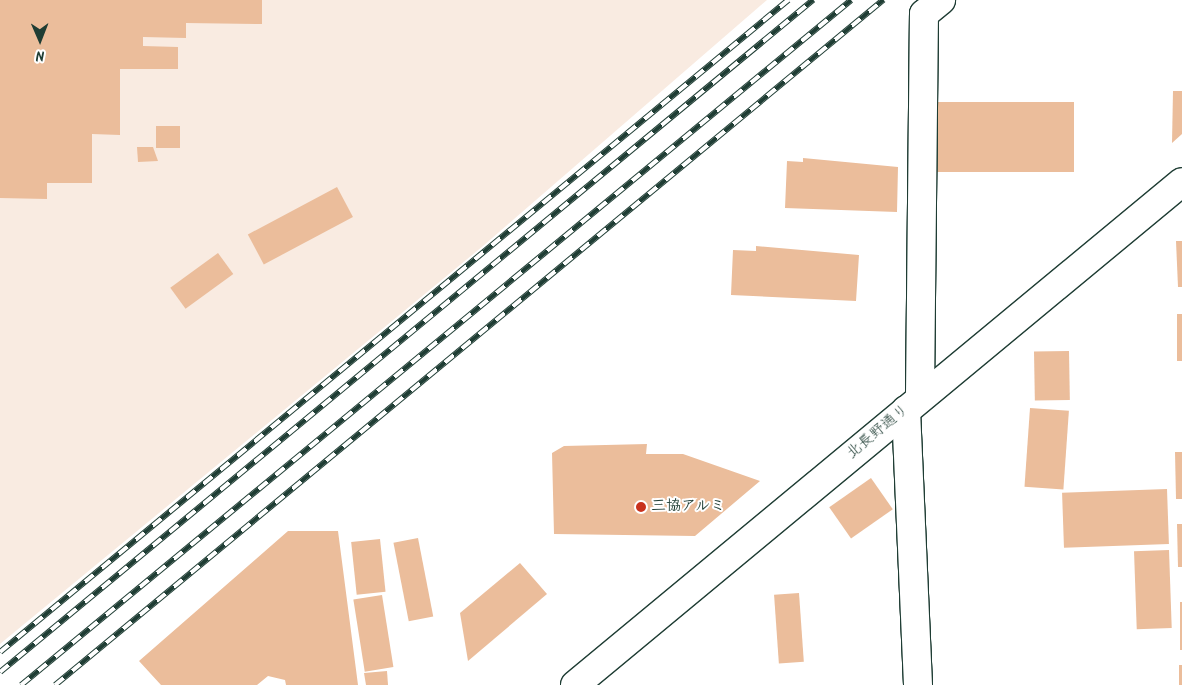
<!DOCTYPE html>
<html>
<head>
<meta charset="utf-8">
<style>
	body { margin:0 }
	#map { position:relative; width:1182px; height:685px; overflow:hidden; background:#fff; font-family:Kalam,"Klee One",sans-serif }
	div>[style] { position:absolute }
	.built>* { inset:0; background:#f9ebe1 }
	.building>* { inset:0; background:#ebbd9b; transform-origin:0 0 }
	.roads { filter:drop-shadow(1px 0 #1f3d34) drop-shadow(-1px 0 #1f3d34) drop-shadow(0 1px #1f3d34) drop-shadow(0 -1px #1f3d34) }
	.minor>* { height:28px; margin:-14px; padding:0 14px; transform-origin:14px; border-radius:14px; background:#fff }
	.tertiary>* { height:28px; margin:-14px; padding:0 14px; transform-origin:14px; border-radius:14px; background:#fff }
	.rail>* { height:5.5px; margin-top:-2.75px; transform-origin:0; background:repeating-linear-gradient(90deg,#fff 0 11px,#1f3d34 0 22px); box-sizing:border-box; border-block:1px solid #1f3d34 }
	.dots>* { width:14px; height:14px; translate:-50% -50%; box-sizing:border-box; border:2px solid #fff; border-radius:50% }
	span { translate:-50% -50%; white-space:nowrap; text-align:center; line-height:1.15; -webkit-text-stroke:4px #fff; paint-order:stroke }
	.street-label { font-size:15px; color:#1f3d34 }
	.poi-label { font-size:15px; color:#1f3d34; font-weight:700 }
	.left { translate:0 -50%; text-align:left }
	.north { position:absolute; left:15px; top:15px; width:50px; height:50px; -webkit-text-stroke:4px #fff; paint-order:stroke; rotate:179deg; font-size:14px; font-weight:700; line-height:20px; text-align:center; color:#1f3d34 }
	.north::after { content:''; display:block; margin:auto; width:18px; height:22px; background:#1f3d34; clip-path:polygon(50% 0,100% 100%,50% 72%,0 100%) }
</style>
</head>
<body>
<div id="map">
	<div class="built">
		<i style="clip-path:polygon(0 0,767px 0,483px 246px,0 644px)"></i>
	</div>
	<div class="building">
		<i style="clip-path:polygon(0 0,262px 0,262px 24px,186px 23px,186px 38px,143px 37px,143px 46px,178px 47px,178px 69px,120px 69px,120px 135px,92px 134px,92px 183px,47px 183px,47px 199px,0 198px)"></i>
		<i style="clip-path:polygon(1173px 91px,1182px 91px,1182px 134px,1172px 143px)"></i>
		<i style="left:1074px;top:102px;width:70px;height:145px;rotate:90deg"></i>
		<i style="left:156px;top:126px;width:24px;height:22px"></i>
		<i style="clip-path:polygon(137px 147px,153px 147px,158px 161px,138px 162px)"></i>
		<i style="clip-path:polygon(803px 158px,898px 167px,897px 212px,785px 208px,787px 161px,803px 162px)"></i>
		<i style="left:337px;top:187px;width:34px;height:101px;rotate:62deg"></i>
		<i style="clip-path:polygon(1176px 241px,1182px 241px,1182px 287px,1178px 287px)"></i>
		<i style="clip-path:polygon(756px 246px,859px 255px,856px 301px,731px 295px,733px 250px,756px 251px)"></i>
		<i style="left:218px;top:253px;width:26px;height:59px;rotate:54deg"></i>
		<i style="left:1177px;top:314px;width:5px;height:47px"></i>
		<i style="left:1069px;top:351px;width:49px;height:35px;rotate:89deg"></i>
		<i style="left:1030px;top:408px;width:39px;height:79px;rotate:4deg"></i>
		<i style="clip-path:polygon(647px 444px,646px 454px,683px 454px,760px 481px,695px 536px,554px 534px,552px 453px,564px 446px)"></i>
		<i style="clip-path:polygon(1175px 452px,1182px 452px,1182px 499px,1176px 499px)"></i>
		<i style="left:871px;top:478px;width:38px;height:51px;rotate:55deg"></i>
		<i style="left:1167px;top:489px;width:55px;height:105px;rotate:88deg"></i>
		<i style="clip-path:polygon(1177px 524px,1182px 524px,1182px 567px,1178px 567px)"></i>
		<i style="clip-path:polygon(288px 531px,338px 531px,358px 685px,286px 685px,285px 680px,268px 676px,257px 685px,161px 685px,139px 661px)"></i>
		<i style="left:418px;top:538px;width:80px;height:25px;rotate:79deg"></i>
		<i style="left:380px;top:539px;width:53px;height:29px;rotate:84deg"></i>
		<i style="left:1169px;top:550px;width:78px;height:35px;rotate:88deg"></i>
		<i style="clip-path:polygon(520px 563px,547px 594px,468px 661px,460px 613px)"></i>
		<i style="left:799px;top:593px;width:69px;height:25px;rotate:86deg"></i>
		<i style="left:382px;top:595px;width:73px;height:29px;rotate:81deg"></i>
		<i style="left:1180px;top:602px;width:2px;height:48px"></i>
		<i style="left:1179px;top:665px;width:3px;height:20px"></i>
		<i style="clip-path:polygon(387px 671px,388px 685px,366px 685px,364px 673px)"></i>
	</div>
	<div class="roads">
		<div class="minor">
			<i style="left:920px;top:394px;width:380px;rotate:-89.4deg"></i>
			<i style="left:924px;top:14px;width:22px;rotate:-39deg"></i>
			<i style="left:906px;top:410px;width:275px;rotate:87.5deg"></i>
		</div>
		<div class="tertiary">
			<i style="left:575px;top:685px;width:788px;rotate:-39.65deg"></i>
		</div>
	</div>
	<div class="rail">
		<i style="left:0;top:652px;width:1023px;rotate:-39.6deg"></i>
		<i style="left:0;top:672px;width:1055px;rotate:-39.58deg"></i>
		<i style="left:21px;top:685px;width:1076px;rotate:-39.53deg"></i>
		<i style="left:55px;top:685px;width:1075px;rotate:-39.6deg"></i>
	</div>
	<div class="dots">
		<i style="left:641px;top:507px;background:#c8321e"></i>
	</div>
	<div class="street-label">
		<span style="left:878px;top:432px;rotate:-40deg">北長野通り</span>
	</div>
	<div class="poi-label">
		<span class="left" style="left:651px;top:507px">三協アルミ</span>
	</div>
	<div class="north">N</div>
</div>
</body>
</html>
